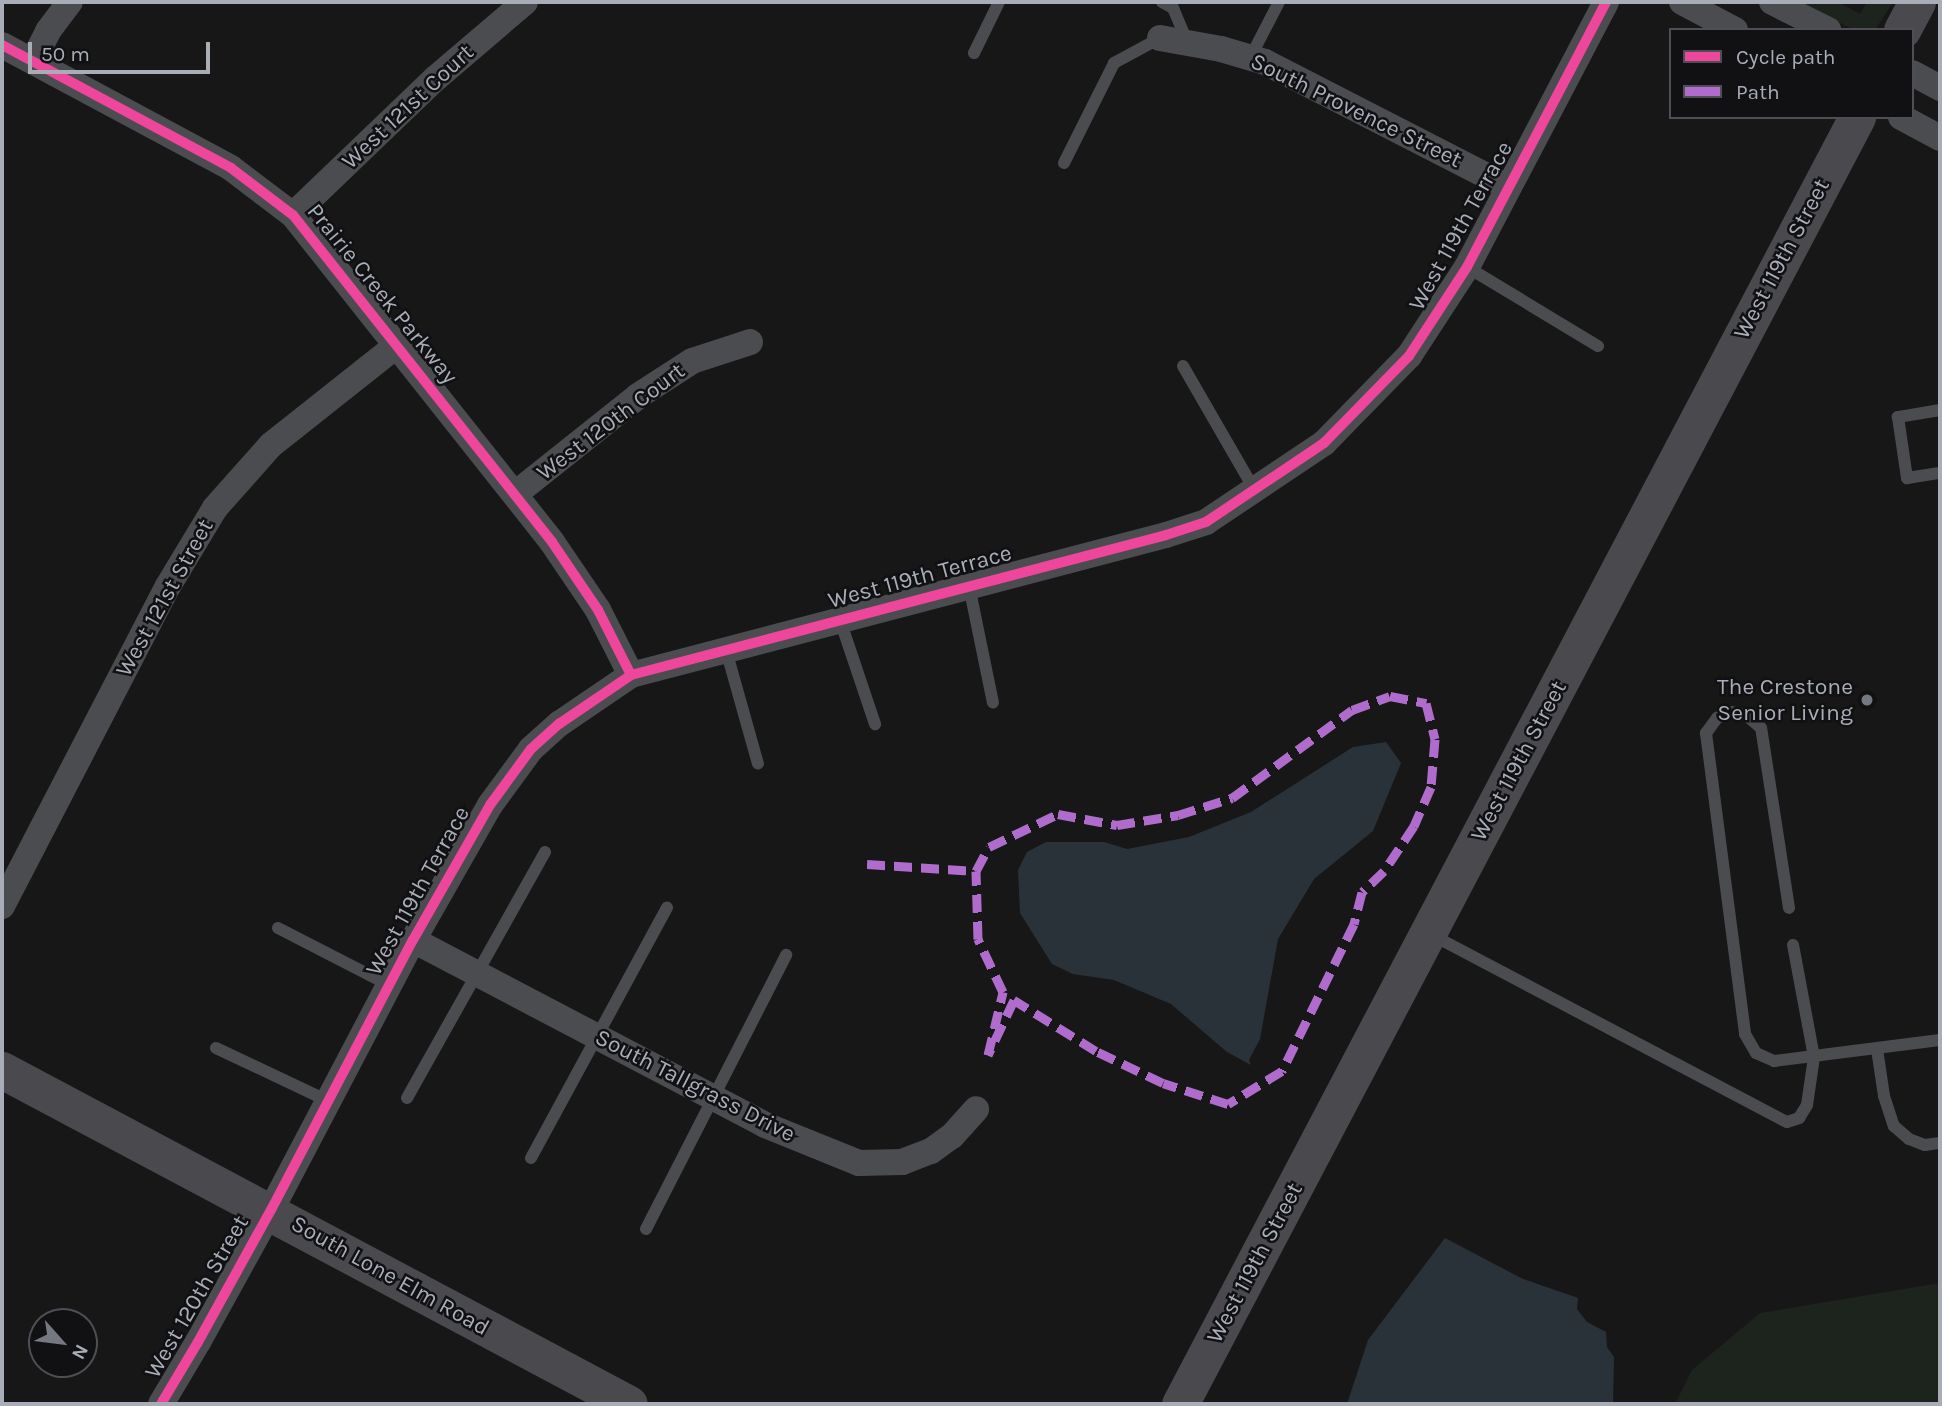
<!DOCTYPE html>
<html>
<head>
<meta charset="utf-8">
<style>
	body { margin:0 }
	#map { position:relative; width:1942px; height:1406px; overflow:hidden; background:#171717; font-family:Karla,sans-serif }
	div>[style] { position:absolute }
	.green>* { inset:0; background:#1d241e }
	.water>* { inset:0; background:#2a3239 }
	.lane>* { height:12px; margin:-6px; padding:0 6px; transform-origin:6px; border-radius:6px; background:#4b4c50 }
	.street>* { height:26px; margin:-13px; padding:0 13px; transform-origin:13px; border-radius:13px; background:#4b4c50 }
	.secondary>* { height:37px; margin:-18.5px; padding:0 18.5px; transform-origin:18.5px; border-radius:18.5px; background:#4a4a4e }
	.quiet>* { height:9px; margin-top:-4.5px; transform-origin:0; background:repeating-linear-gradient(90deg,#b06ccc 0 18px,transparent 0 27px) }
	.cycleway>* { height:10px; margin:-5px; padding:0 5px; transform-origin:5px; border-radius:5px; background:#ed469a }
	.dots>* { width:19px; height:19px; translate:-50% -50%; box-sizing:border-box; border:4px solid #111113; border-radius:50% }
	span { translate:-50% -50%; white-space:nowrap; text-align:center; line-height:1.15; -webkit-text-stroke:5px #111113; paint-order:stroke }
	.street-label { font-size:23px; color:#a8adb8 }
	.poi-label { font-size:23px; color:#a8adb8 }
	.right { translate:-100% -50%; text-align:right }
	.frame { position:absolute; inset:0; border:4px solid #a8adb8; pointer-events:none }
	.legend { position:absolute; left:1669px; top:28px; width:245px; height:91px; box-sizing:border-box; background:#111113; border:2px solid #4d4f55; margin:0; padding:9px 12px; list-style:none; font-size:21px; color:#a8adb8 }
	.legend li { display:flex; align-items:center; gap:14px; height:35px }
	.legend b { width:35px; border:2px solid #4d4f55 }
	.north { position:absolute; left:28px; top:1308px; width:70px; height:70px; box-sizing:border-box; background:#111113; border:2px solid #4d4f55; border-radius:50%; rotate:118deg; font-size:19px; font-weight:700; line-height:28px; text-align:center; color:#a8adb8 }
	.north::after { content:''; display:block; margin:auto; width:24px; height:32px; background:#757880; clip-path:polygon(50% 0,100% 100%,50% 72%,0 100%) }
	.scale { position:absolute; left:28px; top:42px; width:182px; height:32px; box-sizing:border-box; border:4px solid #a8adb8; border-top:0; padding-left:9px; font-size:21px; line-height:24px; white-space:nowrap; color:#a8adb8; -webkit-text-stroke:5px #111113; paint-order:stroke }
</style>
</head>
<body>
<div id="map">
	<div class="green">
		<i style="clip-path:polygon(1799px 2px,1838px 2px,1860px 14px,1867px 2px,1893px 2px,1875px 30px,1854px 30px)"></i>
		<i style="clip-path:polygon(1940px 1283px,1940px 1404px,1675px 1404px,1692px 1370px,1760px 1313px)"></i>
	</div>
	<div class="water">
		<i style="clip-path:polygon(1386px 742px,1401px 763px,1373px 831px,1314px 879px,1278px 939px,1260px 1039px,1249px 1060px,1251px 1065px,1227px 1052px,1171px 1004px,1114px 980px,1073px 974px,1052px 964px,1020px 913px,1018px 870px,1027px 852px,1046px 842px,1104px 842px,1127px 849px,1189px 837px,1251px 812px,1353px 747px)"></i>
		<i style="clip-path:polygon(1445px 1238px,1523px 1279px,1578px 1298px,1577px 1309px,1587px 1322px,1606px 1332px,1607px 1347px,1614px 1357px,1613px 1404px,1347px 1404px,1368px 1340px)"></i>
	</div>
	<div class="lane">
		<i style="left:1162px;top:2px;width:13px;rotate:29deg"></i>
		<i style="left:1173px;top:8px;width:38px;rotate:67deg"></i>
		<i style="left:974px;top:53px;width:57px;rotate:-63.9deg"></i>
		<i style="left:1250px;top:58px;width:63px;rotate:-62.6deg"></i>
		<i style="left:1064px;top:163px;width:112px;rotate:-63.4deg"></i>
		<i style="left:1114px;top:63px;width:52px;rotate:-28.5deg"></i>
		<i style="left:1467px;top:267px;width:153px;rotate:31.1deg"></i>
		<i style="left:1183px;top:366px;width:142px;rotate:60deg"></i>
		<i style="left:1940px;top:410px;width:43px;rotate:170.5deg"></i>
		<i style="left:1898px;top:417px;width:62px;rotate:81.6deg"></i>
		<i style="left:1907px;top:478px;width:33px;rotate:-9deg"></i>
		<i style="left:969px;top:586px;width:119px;rotate:78.4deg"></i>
		<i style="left:840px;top:620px;width:110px;rotate:71.4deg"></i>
		<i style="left:726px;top:650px;width:118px;rotate:74.3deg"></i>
		<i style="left:1789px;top:908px;width:182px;rotate:-98.8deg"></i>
		<i style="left:1761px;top:728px;width:20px;rotate:-139deg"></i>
		<i style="left:1746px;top:715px;width:15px;rotate:-169deg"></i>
		<i style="left:1731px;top:712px;width:15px;rotate:157deg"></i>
		<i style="left:1717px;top:718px;width:19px;rotate:126deg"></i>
		<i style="left:1706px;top:733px;width:304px;rotate:82.6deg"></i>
		<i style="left:1745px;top:1034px;width:22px;rotate:60deg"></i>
		<i style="left:1756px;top:1053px;width:20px;rotate:24deg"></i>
		<i style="left:1774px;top:1061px;width:167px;rotate:-7.2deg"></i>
		<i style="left:278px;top:928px;width:125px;rotate:27.2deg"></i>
		<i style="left:1432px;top:935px;width:401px;rotate:27.8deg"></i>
		<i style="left:1787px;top:1122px;width:13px;rotate:-18deg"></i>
		<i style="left:1799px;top:1118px;width:15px;rotate:-58deg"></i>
		<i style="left:1807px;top:1105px;width:49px;rotate:-81.7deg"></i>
		<i style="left:1814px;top:1057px;width:114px;rotate:-100.6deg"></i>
		<i style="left:216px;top:1048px;width:124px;rotate:25.3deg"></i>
		<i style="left:1877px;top:1049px;width:48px;rotate:81.5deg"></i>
		<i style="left:1884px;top:1096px;width:32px;rotate:72deg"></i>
		<i style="left:1894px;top:1126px;width:20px;rotate:41deg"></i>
		<i style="left:1909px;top:1139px;width:17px;rotate:21deg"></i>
		<i style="left:1925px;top:1145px;width:15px;rotate:-8deg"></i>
		<i style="left:407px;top:1098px;width:282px;rotate:-60.7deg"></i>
		<i style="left:531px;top:1158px;width:285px;rotate:-61.5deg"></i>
		<i style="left:646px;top:1229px;width:308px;rotate:-62.9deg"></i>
	</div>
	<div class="street">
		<i style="left:1682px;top:2px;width:60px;rotate:27.8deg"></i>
		<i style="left:1772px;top:2px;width:63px;rotate:26.6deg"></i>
		<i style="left:1160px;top:38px;width:62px;rotate:10.2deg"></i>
		<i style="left:1221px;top:49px;width:46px;rotate:16.5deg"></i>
		<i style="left:1265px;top:62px;width:273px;rotate:27.2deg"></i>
		<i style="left:2px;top:45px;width:260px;rotate:28.2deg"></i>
		<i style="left:231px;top:168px;width:78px;rotate:37.2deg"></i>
		<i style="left:293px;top:215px;width:417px;rotate:51.6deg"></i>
		<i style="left:552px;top:542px;width:82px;rotate:55.9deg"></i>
		<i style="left:598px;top:610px;width:73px;rotate:63.1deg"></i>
		<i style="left:33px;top:61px;width:34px;rotate:-63deg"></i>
		<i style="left:48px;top:31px;width:36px;rotate:-53deg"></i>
		<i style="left:1912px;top:73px;width:32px;rotate:28deg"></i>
		<i style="left:1901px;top:117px;width:44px;rotate:28.3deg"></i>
		<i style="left:293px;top:215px;width:198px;rotate:-43.8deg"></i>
		<i style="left:436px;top:78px;width:117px;rotate:-40.5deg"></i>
		<i style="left:515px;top:494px;width:157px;rotate:-38.5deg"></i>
		<i style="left:638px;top:396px;width:64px;rotate:-32.9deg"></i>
		<i style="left:692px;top:361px;width:61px;rotate:-18.1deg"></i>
		<i style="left:2px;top:906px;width:360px;rotate:-62.6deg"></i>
		<i style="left:168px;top:586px;width:91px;rotate:-58.9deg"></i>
		<i style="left:215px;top:508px;width:84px;rotate:-48.4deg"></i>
		<i style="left:271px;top:445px;width:161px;rotate:-38.4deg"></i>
		<i style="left:413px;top:940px;width:398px;rotate:27.7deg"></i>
		<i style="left:765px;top:1125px;width:101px;rotate:22deg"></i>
		<i style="left:859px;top:1163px;width:43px;rotate:-1.3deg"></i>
		<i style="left:902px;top:1162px;width:31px;rotate:-21deg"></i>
		<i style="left:931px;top:1151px;width:26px;rotate:-36deg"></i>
		<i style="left:952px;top:1136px;width:36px;rotate:-48deg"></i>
		<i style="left:161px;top:1404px;width:72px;rotate:-59.2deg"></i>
		<i style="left:198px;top:1342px;width:151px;rotate:-61.1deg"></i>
		<i style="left:271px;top:1210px;width:305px;rotate:-62.3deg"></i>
		<i style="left:413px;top:940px;width:155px;rotate:-60.3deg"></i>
		<i style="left:490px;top:805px;width:69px;rotate:-53.8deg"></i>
		<i style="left:531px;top:749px;width:38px;rotate:-42deg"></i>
		<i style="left:559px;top:724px;width:87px;rotate:-34.2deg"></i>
		<i style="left:631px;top:675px;width:553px;rotate:-14.66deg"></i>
		<i style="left:1166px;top:535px;width:42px;rotate:-18deg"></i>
		<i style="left:1206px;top:522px;width:142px;rotate:-33.8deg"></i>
		<i style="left:1324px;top:443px;width:122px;rotate:-45.7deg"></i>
		<i style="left:1409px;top:356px;width:106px;rotate:-56.9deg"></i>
		<i style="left:1467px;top:267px;width:299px;rotate:-62.3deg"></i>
	</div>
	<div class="secondary">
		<i style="left:1902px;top:30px;width:32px;rotate:-62deg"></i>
		<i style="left:2px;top:1070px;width:710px;rotate:28.04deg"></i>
		<i style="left:1180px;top:1404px;width:1454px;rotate:-62.25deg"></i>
	</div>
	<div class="quiet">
		<i style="left:867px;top:864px;width:109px;rotate:3.7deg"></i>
		<i style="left:976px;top:871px;width:27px;rotate:-62deg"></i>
		<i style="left:989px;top:847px;width:76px;rotate:-25.6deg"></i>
		<i style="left:1058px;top:814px;width:60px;rotate:10.6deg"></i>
		<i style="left:1117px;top:825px;width:62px;rotate:-9.3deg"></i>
		<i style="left:1178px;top:815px;width:57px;rotate:-17.5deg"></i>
		<i style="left:1232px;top:798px;width:149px;rotate:-36.3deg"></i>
		<i style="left:1352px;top:710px;width:40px;rotate:-20.2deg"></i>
		<i style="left:1390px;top:696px;width:37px;rotate:11deg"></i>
		<i style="left:1426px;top:703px;width:37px;rotate:76deg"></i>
		<i style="left:1435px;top:739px;width:48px;rotate:94.8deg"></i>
		<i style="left:1431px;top:787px;width:43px;rotate:113.6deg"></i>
		<i style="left:1414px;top:826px;width:54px;rotate:123.7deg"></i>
		<i style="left:1384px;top:871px;width:30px;rotate:136deg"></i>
		<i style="left:1362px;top:892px;width:33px;rotate:104deg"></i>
		<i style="left:1354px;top:924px;width:164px;rotate:116.1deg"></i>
		<i style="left:1282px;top:1071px;width:63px;rotate:148.6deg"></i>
		<i style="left:1228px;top:1104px;width:68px;rotate:-162.1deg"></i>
		<i style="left:1163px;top:1083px;width:74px;rotate:-154.5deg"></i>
		<i style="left:1096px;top:1051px;width:97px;rotate:-148.1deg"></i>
		<i style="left:1014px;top:1000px;width:61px;rotate:115.3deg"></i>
		<i style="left:988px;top:1055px;width:65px;rotate:-76.6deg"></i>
		<i style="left:1003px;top:992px;width:59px;rotate:-115.3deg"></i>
		<i style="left:978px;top:939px;width:68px;rotate:-91.7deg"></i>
	</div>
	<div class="cycleway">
		<i style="left:2px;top:45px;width:260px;rotate:28.2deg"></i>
		<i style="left:231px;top:168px;width:78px;rotate:37.2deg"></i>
		<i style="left:293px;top:215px;width:417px;rotate:51.6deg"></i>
		<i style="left:552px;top:542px;width:82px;rotate:55.9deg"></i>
		<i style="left:598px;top:610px;width:73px;rotate:63.1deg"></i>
		<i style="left:161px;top:1404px;width:72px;rotate:-59.2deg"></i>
		<i style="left:198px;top:1342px;width:151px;rotate:-61.1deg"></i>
		<i style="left:271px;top:1210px;width:305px;rotate:-62.3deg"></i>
		<i style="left:413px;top:940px;width:155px;rotate:-60.3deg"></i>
		<i style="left:490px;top:805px;width:69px;rotate:-53.8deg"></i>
		<i style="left:531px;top:749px;width:38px;rotate:-42deg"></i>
		<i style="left:559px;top:724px;width:87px;rotate:-34.2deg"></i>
		<i style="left:631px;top:675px;width:553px;rotate:-14.66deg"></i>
		<i style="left:1166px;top:535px;width:42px;rotate:-18deg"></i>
		<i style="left:1206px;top:522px;width:142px;rotate:-33.8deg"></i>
		<i style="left:1324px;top:443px;width:122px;rotate:-45.7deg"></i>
		<i style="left:1409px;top:356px;width:106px;rotate:-56.9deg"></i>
		<i style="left:1467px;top:267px;width:299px;rotate:-62.3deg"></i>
	</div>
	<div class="dots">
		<i style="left:1867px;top:700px;background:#757880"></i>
	</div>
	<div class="street-label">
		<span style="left:408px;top:107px;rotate:-43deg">West 121st Court</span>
		<span style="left:1356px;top:111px;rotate:26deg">South Provence Street</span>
		<span style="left:1461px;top:226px;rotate:-61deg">West 119th Terrace</span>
		<span style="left:1782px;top:259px;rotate:-62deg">West 119th Street</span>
		<span style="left:382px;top:294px;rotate:51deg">Prairie Creek Parkway</span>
		<span style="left:611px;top:422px;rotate:-37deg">West 120th Court</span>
		<span style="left:920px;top:577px;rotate:-15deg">West 119th Terrace</span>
		<span style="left:165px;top:598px;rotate:-61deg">West 121st Street</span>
		<span style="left:1519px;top:761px;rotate:-62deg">West 119th Street</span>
		<span style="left:418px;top:891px;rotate:-61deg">West 119th Terrace</span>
		<span style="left:695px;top:1086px;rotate:27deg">South Tallgrass Drive</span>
		<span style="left:1255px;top:1263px;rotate:-62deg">West 119th Street</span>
		<span style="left:390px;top:1276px;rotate:29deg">South Lone Elm Road</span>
		<span style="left:197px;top:1297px;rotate:-60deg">West 120th Street</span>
	</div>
	<div class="poi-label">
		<span class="right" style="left:1853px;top:700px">The Crestone<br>Senior Living</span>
	</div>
	<div class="frame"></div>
	<ul class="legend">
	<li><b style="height:9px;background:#ed469a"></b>Cycle path</li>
	<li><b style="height:9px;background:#b06ccc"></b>Path</li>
	</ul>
	<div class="north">N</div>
	<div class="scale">50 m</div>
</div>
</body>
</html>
